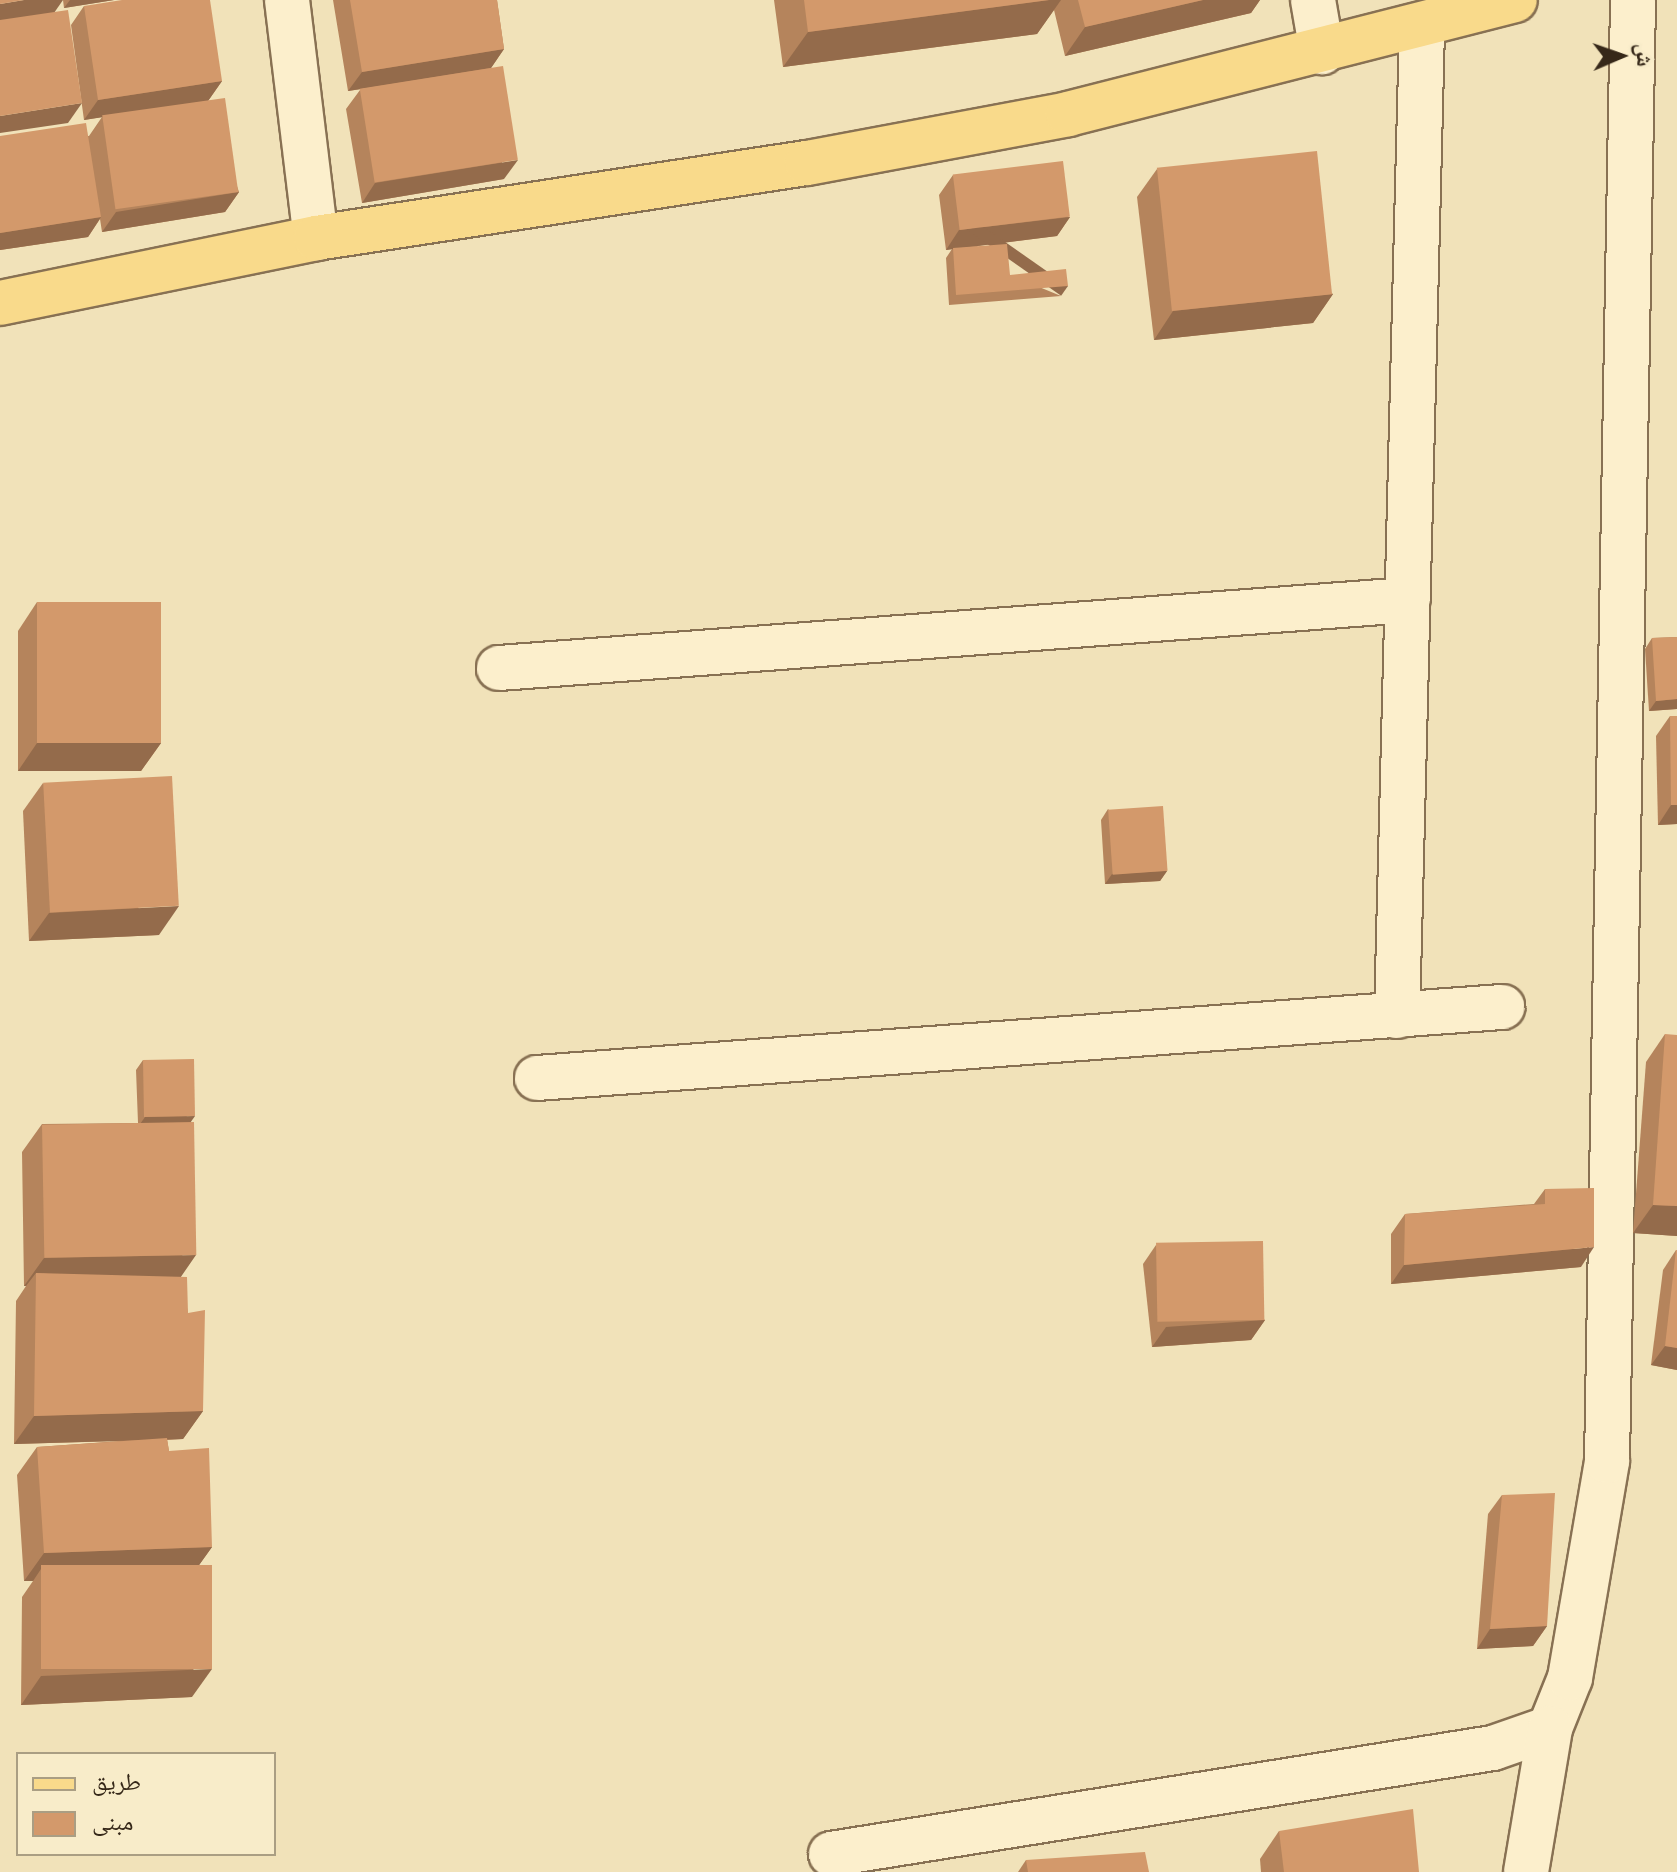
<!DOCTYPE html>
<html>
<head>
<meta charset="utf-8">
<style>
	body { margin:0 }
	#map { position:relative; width:1677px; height:1872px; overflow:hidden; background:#f1e2b9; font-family:"IBM Plex Serif","Noto Naskh Arabic",serif }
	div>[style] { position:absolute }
	.roads { filter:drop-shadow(2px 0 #887153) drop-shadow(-2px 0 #887153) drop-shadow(0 2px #887153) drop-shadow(0 -2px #887153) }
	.minor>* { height:44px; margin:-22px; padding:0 22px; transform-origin:22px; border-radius:22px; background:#fcefcc }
	.major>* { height:44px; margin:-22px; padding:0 22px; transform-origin:22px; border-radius:22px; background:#f9da8b }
	.wall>* { inset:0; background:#b5845c }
	.shaded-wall>* { inset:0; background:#946b4b; transform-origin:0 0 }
	.building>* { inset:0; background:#d3996b; transform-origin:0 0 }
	span { translate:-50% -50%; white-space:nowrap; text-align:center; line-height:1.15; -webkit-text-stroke:6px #f8ecc9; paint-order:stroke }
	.legend { position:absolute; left:16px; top:1752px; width:260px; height:104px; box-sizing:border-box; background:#f8ecc9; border:2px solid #aa9e83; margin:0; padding:10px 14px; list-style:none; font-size:24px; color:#362819 }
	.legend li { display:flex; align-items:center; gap:16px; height:40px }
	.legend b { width:40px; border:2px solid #aa9e83 }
	.north { position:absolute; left:1581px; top:16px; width:80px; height:80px; -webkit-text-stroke:6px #f8ecc9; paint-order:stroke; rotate:88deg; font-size:22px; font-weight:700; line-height:32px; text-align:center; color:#362819 }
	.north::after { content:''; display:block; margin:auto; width:28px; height:36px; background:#362819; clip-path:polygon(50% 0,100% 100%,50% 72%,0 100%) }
</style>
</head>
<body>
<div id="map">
	<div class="roads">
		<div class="minor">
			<i style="left:287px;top:0;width:240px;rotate:83.1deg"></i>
			<i style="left:1313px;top:0;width:53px;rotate:80.2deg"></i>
			<i style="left:499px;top:668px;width:911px;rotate:-4.28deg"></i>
			<i style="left:1397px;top:1016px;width:991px;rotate:-88.55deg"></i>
			<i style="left:537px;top:1078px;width:968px;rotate:-4.21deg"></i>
			<i style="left:831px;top:1854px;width:670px;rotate:-9.1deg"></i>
			<i style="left:1493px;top:1748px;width:60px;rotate:-19.3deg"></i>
			<i style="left:1550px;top:1728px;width:54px;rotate:-68.2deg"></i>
			<i style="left:1570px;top:1678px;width:220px;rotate:-80.3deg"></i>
			<i style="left:1607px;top:1461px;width:1461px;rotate:-88.98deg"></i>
			<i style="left:1526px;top:1872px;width:146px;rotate:-80.5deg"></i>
		</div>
		<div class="major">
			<i style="left:0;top:303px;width:323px;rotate:-11.6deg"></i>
			<i style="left:316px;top:238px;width:497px;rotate:-8.7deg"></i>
			<i style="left:807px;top:163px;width:266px;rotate:-10.6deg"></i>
			<i style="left:1068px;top:114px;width:461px;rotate:-14.3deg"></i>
		</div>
	</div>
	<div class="wall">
		<i style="clip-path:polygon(63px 0,114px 0,64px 8px)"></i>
		<i style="clip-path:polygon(333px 0,497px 0,504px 49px,491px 68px,504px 179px,362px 203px,346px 109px,360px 90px,396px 84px,348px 91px)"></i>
		<i style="clip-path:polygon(774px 0,1260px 0,1251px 13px,1065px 56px,1054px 10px,1037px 34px,783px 67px)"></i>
		<i style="clip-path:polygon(84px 6px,222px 81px,208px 101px,239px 192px,225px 212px,102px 232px,100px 219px,88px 237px,0 250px,0 136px,89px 136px,102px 117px,84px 120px,71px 25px)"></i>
		<i style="clip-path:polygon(1157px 169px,1333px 294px,1313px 323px,1154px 340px,1137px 197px)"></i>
		<i style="clip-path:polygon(953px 175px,1070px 217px,1057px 236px,977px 246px,1010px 275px,1061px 296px,949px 305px,946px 258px,952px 249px,946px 250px,939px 195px)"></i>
		<i style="clip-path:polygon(37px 602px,161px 743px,141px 771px,18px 771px,18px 631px)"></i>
		<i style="clip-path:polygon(1677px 637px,1677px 709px,1649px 711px,1645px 649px,1652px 638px)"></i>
		<i style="clip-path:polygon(1670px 716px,1677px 716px,1677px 824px,1658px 825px,1656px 736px)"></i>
		<i style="clip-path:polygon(43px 783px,159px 935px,29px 941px,23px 811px)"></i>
		<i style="clip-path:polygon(1108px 809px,1167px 871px,1160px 881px,1105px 884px,1101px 820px)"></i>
		<i style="clip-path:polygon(1665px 1034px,1677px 1236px,1633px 1233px,1646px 1062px)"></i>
		<i style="clip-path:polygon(143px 1060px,191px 1122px,181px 1277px,188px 1313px,203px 1411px,183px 1439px,167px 1440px,169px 1451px,212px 1547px,199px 1565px,192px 1697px,21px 1705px,22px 1597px,33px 1581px,24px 1581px,17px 1475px,37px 1447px,121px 1441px,14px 1444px,16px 1301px,26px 1286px,24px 1286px,22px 1152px,42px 1124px,138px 1123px,136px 1070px)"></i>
		<i style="clip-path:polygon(1545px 1189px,1581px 1267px,1391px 1284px,1391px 1234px,1405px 1214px,1534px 1204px)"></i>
		<i style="clip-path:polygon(1156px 1245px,1265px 1320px,1251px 1340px,1152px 1347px,1143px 1264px)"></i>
		<i style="clip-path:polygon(1676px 1250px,1677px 1370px,1651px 1365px,1663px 1270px)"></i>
		<i style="clip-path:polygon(1502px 1495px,1547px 1626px,1533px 1646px,1477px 1649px,1488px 1514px)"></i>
		<i style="clip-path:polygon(1279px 1831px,1419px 1872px,1261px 1872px,1260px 1859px)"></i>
		<i style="clip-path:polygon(1026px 1860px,1149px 1872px,1018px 1872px)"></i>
	</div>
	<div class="shaded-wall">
		<i style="clip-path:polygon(24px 0,63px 0,54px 13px,0 21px,0 4px)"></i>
		<i style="clip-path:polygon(70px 0,114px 0,64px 8px)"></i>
		<i style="clip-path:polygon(1049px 0,1061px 0,1037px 34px,783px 67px,808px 32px)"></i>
		<i style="clip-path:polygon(1203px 0,1260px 0,1251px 13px,1065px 56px,1085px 27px)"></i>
		<i style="clip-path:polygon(504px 49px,491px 68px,348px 91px,362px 72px)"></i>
		<i style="clip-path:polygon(222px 81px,208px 101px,84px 120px,98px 100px)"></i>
		<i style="clip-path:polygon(82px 103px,68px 123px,0 133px,0 116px)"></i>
		<i style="clip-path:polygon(518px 160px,504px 179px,362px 203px,375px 183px)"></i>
		<i style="clip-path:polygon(239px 192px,225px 212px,102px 232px,116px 212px)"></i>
		<i style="clip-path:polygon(101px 217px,88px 237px,0 250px,0 233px)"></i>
		<i style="clip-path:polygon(1070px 217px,1057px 236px,946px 250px,959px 230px)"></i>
		<i style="left:1068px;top:286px;width:12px;height:112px;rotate:125deg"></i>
		<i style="clip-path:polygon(1333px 294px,1313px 323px,1154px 340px,1173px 311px)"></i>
		<i style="clip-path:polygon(1677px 699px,1677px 709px,1649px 711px,1656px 701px)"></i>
		<i style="clip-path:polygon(37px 743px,161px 743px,141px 771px,18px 771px)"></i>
		<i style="clip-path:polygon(1671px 805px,1677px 805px,1677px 824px,1658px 825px)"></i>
		<i style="clip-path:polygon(1167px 871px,1160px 881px,1105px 884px,1112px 874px)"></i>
		<i style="clip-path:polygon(179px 906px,159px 935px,29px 941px,49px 913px)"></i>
		<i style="clip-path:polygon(195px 1116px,188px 1126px,138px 1127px,145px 1117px)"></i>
		<i style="clip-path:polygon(1653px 1205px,1677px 1206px,1677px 1236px,1633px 1233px)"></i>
		<i style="clip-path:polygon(1594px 1247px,1581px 1267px,1391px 1284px,1404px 1265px)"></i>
		<i style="clip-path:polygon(196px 1255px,176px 1284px,36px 1273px,26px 1286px,24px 1286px,44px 1258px)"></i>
		<i style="clip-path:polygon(1265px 1320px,1251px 1340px,1152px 1347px,1166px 1327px)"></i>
		<i style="clip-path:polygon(1665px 1346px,1677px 1348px,1677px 1370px,1651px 1365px)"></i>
		<i style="clip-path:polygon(203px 1411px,183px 1439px,14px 1444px,34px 1416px)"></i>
		<i style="clip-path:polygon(212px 1547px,192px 1575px,41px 1569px,33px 1581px,24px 1581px,44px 1553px)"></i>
		<i style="clip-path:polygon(1547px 1626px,1533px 1646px,1477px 1649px,1490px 1629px)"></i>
		<i style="clip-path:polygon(212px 1669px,192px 1697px,21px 1705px,41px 1676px)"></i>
	</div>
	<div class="building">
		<i style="clip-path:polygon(0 0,24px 0,0 4px)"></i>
		<i style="clip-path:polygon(122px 0,210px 0,222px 81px,98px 100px,84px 6px)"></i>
		<i style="clip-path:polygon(350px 0,497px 0,504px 49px,362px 72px)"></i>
		<i style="clip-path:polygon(804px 0,1049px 0,808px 32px)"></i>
		<i style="clip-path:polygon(1078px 0,1203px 0,1085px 27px)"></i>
		<i style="clip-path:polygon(68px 10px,82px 103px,0 116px,0 20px)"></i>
		<i style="left:503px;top:66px;width:95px;height:145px;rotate:81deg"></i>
		<i style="left:225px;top:98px;width:95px;height:124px;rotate:82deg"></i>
		<i style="clip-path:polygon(86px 123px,101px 217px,0 233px,0 136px)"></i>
		<i style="left:1317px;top:151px;width:144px;height:161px;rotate:84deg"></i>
		<i style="left:1063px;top:161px;width:56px;height:111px;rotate:83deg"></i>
		<i style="clip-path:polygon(1007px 244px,1010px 275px,1066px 269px,1068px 286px,956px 295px,953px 248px)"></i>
		<i style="left:37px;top:602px;width:124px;height:141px"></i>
		<i style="clip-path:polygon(1677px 637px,1677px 699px,1656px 701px,1652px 638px)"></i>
		<i style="clip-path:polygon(1670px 716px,1677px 716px,1677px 805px,1671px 805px)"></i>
		<i style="left:172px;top:776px;width:130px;height:129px;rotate:87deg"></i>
		<i style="left:1163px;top:806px;width:65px;height:55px;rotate:86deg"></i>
		<i style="clip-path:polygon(1665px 1034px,1677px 1035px,1677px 1206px,1653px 1205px)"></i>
		<i style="left:194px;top:1059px;width:57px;height:51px;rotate:89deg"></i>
		<i style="left:194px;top:1122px;width:133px;height:152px;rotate:89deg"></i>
		<i style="clip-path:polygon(1594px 1188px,1594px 1247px,1404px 1265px,1405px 1214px,1545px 1204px,1545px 1189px)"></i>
		<i style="left:1263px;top:1241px;width:79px;height:107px;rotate:89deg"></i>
		<i style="clip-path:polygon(1676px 1250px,1677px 1250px,1677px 1348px,1665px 1346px)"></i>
		<i style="clip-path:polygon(36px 1273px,187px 1277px,188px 1313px,205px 1310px,203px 1411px,34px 1416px)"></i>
		<i style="clip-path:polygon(167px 1438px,169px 1451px,209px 1448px,212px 1547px,44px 1553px,37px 1447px)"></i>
		<i style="clip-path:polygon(1555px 1493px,1547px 1626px,1490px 1629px,1502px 1495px)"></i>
		<i style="left:212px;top:1565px;width:104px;height:171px;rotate:90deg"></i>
		<i style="clip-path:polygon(1413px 1809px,1419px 1872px,1284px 1872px,1279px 1831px)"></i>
		<i style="clip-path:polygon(1145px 1852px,1149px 1872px,1028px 1872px,1026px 1860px)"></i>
	</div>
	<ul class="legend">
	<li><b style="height:10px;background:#f9da8b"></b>طريق</li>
	<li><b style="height:22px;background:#d3996b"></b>مبنى</li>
	</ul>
	<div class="north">ش</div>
</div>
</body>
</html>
